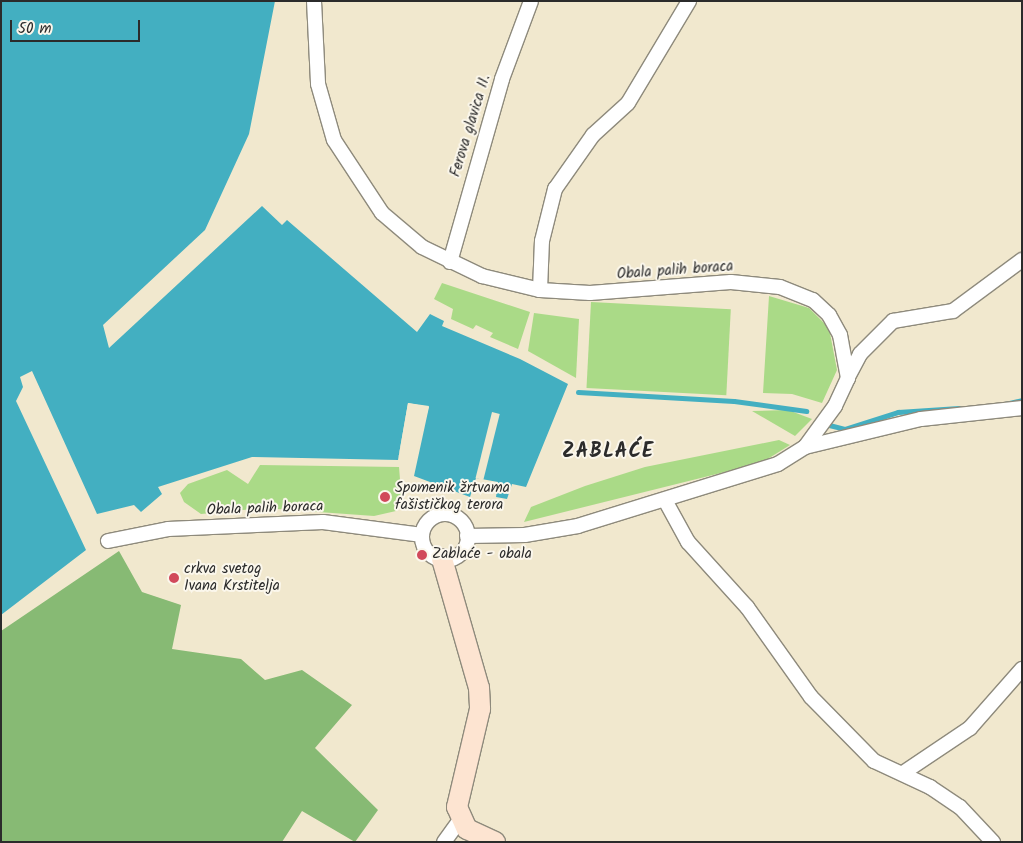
<!DOCTYPE html>
<html>
<head>
<meta charset="utf-8">
<style>
	body { margin:0 }
	#map { position:relative; width:1023px; height:843px; overflow:hidden; background:#f1e8ce; font-family:Kalam,sans-serif }
	div>[style] { position:absolute }
	.green>* { inset:0; background:#aada87; transform-origin:0 0 }
	.forest>* { inset:0; background:#87ba74 }
	.water>* { inset:0; background:#43afc1 }
	.pier>* { inset:0; background:#f1e8ce; transform-origin:0 0 }
	.stream>* { height:5px; margin:-2.5px; padding:0 2.5px; transform-origin:2.5px; border-radius:2.5px; background:#43afc1 }
	.roads { filter:drop-shadow(1px 0 #8e8a7c) drop-shadow(-1px 0 #8e8a7c) drop-shadow(0 1px #8e8a7c) drop-shadow(0 -1px #8e8a7c) }
	.street>* { height:14px; margin:-7px; padding:0 7px; transform-origin:7px; border-radius:7px; background:#fff }
	.street>.ring { margin:-7px; padding:0; box-sizing:content-box; background:none; border:14px solid #fff; border-radius:50% }
	.secondary>* { height:20px; margin:-10px; padding:0 10px; transform-origin:10px; border-radius:10px; background:#fde4d1 }
	.dots>* { width:14px; height:14px; translate:-50% -50%; box-sizing:border-box; border:2px solid #fbf7ec; border-radius:50% }
	span { translate:-50% -50%; white-space:nowrap; text-align:center; line-height:1.15; -webkit-text-stroke:4px #fbf7ec; paint-order:stroke }
	.street-label { font-size:15px; color:#2b2b2b }
	.poi-label { font-size:15px; color:#2b2b2b }
	.left { translate:0 -50%; text-align:left }
	.district-label { font-size:20px; color:#2b2b2b; font-weight:700; letter-spacing:1px }
	.frame { position:absolute; inset:0; border:2px solid #2b2b2b; pointer-events:none }
	.scale { position:absolute; left:10px; top:20px; width:130px; height:22px; box-sizing:border-box; border:2px solid #2b2b2b; border-top:0; padding-left:6px; font-size:15px; line-height:18px; white-space:nowrap; color:#2b2b2b; -webkit-text-stroke:4px #fbf7ec; paint-order:stroke }
</style>
</head>
<body>
<div id="map">
	<div class="green">
		<i style="clip-path:polygon(442px 283px,530px 312px,518px 349px,490px 337px,493px 333px,476px 325px,473px 329px,451px 319px,453px 309px,434px 299px)"></i>
		<i style="clip-path:polygon(769px 296px,809px 308px,829px 328px,837px 370px,822px 403px,792px 394px,763px 393px)"></i>
		<i style="left:591px;top:302px;width:140px;height:86px;rotate:3deg"></i>
		<i style="clip-path:polygon(534px 313px,579px 319px,576px 378px,528px 351px)"></i>
		<i style="clip-path:polygon(788px 410px,812px 419px,795px 436px,752px 411px)"></i>
		<i style="clip-path:polygon(779px 440px,790px 445px,761px 463px,524px 522px,531px 507px,585px 486px,645px 467px)"></i>
		<i style="clip-path:polygon(260px 465px,399px 467px,402px 504px,396px 511px,374px 516px,263px 508px,201px 514px,184px 502px,180px 493px,188px 484px,227px 470px,248px 484px)"></i>
	</div>
	<div class="forest">
		<i style="clip-path:polygon(119px 551px,142px 592px,181px 605px,172px 649px,241px 659px,265px 680px,302px 670px,352px 705px,315px 748px,378px 810px,355px 842px,302px 811px,282px 842px,1px 842px,1px 631px)"></i>
	</div>
	<div class="water">
		<i style="clip-path:polygon(1px 1px,275px 1px,249px 134px,205px 230px,103px 325px,109px 348px,262px 206px,282px 225px,287px 220px,417px 332px,430px 314px,444px 321px,442px 326px,520px 359px,568px 384px,526px 487px,512px 484px,507px 499px,496px 497px,498px 482px,476px 478px,470px 497px,414px 476px,429px 407px,408px 403px,398px 460px,252px 457px,158px 487px,162px 494px,141px 512px,134px 505px,97px 514px,32px 371px,20px 377px,23px 387px,16px 401px,86px 550px,1px 615px)"></i>
	</div>
	<div class="pier">
		<i style="clip-path:polygon(408px 403px,429px 406px,415px 460px,426px 408px,410px 406px,398px 460px)"></i>
		<i style="left:492px;top:412px;width:8px;height:68px;rotate:14deg"></i>
	</div>
	<div class="stream">
		<i style="left:578px;top:392px;width:156px;rotate:3.3deg"></i>
		<i style="left:734px;top:401px;width:73px;rotate:7.9deg"></i>
		<i style="left:1005px;top:404px;width:17px;rotate:-13deg"></i>
		<i style="left:829px;top:425px;width:16px;rotate:14deg"></i>
		<i style="left:845px;top:429px;width:56px;rotate:-17.8deg"></i>
		<i style="left:898px;top:412px;width:61px;rotate:-3.8deg"></i>
	</div>
	<div class="roads">
		<div class="street">
			<i style="left:314px;top:1px;width:83px;rotate:87.2deg"></i>
			<i style="left:318px;top:84px;width:58px;rotate:74.1deg"></i>
			<i style="left:334px;top:140px;width:87px;rotate:56.7deg"></i>
			<i style="left:382px;top:213px;width:52px;rotate:40.4deg"></i>
			<i style="left:422px;top:247px;width:67px;rotate:25.8deg"></i>
			<i style="left:482px;top:276px;width:60px;rotate:13.6deg"></i>
			<i style="left:540px;top:290px;width:50px;rotate:3.4deg"></i>
			<i style="left:590px;top:293px;width:141px;rotate:-4.5deg"></i>
			<i style="left:731px;top:282px;width:49px;rotate:5.8deg"></i>
			<i style="left:780px;top:287px;width:35px;rotate:22deg"></i>
			<i style="left:813px;top:300px;width:22px;rotate:43deg"></i>
			<i style="left:829px;top:315px;width:23px;rotate:61deg"></i>
			<i style="left:840px;top:335px;width:44px;rotate:79.5deg"></i>
			<i style="left:848px;top:378px;width:31px;rotate:115deg"></i>
			<i style="left:835px;top:406px;width:51px;rotate:126.2deg"></i>
			<i style="left:805px;top:447px;width:32px;rotate:148deg"></i>
			<i style="left:778px;top:464px;width:209px;rotate:162.8deg"></i>
			<i style="left:578px;top:526px;width:54px;rotate:170.4deg"></i>
			<i style="left:525px;top:535px;width:58px;rotate:179deg"></i>
			<i style="left:450px;top:262px;width:190px;rotate:-74.1deg"></i>
			<i style="left:502px;top:79px;width:83px;rotate:-69.6deg"></i>
			<i style="left:540px;top:290px;width:49px;rotate:-87.7deg"></i>
			<i style="left:542px;top:241px;width:54px;rotate:-76deg"></i>
			<i style="left:555px;top:189px;width:66px;rotate:-54.9deg"></i>
			<i style="left:593px;top:135px;width:47px;rotate:-42.4deg"></i>
			<i style="left:628px;top:103px;width:119px;rotate:-59.1deg"></i>
			<i style="left:848px;top:377px;width:26px;rotate:-62deg"></i>
			<i style="left:860px;top:354px;width:47px;rotate:-45deg"></i>
			<i style="left:893px;top:321px;width:61px;rotate:-9.5deg"></i>
			<i style="left:953px;top:311px;width:86px;rotate:-36.5deg"></i>
			<i style="left:805px;top:447px;width:119px;rotate:-13.6deg"></i>
			<i style="left:921px;top:419px;width:102px;rotate:-6.2deg"></i>
			<i style="left:666px;top:502px;width:46px;rotate:61.2deg"></i>
			<i style="left:688px;top:542px;width:88px;rotate:47.8deg"></i>
			<i style="left:747px;top:607px;width:110px;rotate:54.6deg"></i>
			<i style="left:811px;top:697px;width:90px;rotate:45.5deg"></i>
			<i style="left:874px;top:761px;width:62px;rotate:24.9deg"></i>
			<i style="left:930px;top:787px;width:36px;rotate:34deg"></i>
			<i style="left:960px;top:807px;width:48px;rotate:46.7deg"></i>
			<i class="ring" style="left:422px;top:514px;width:32px;height:32px"></i>
			<i style="left:108px;top:541px;width:61px;rotate:-11.3deg"></i>
			<i style="left:168px;top:529px;width:155px;rotate:-2.6deg"></i>
			<i style="left:323px;top:522px;width:100px;rotate:7.5deg"></i>
			<i style="left:903px;top:773px;width:81px;rotate:-33.9deg"></i>
			<i style="left:970px;top:728px;width:79px;rotate:-48.6deg"></i>
			<i style="left:444px;top:842px;width:27px;rotate:-54deg"></i>
		</div>
		<div class="secondary">
			<i style="left:442px;top:559px;width:134px;rotate:74deg"></i>
			<i style="left:479px;top:688px;width:21px;rotate:87deg"></i>
			<i style="left:480px;top:709px;width:101px;rotate:103.2deg"></i>
			<i style="left:457px;top:807px;width:24px;rotate:66deg"></i>
			<i style="left:467px;top:829px;width:31px;rotate:25deg"></i>
		</div>
	</div>
	<div class="dots">
		<i style="left:385px;top:497px;background:#d1495b"></i>
		<i style="left:422px;top:555px;background:#d1495b"></i>
		<i style="left:174px;top:578px;background:#d1495b"></i>
	</div>
	<div class="street-label">
		<span style="left:471px;top:126px;rotate:-73deg">Ferova glavica II.</span>
		<span style="left:675px;top:271px;rotate:-4deg">Obala palih boraca</span>
		<span style="left:265px;top:509px;rotate:-2deg">Obala palih boraca</span>
	</div>
	<div class="poi-label">
		<span class="left" style="left:395px;top:497px">Spomenik žrtvama<br>fašističkog terora</span>
		<span class="left" style="left:432px;top:555px">Zablaće - obala</span>
		<span class="left" style="left:184px;top:578px">crkva svetog<br>Ivana Krstitelja</span>
	</div>
	<div class="district-label">
		<span style="left:608px;top:452px">ZABLAĆE</span>
	</div>
	<div class="frame"></div>
	<div class="scale">50 m</div>
</div>
</body>
</html>
